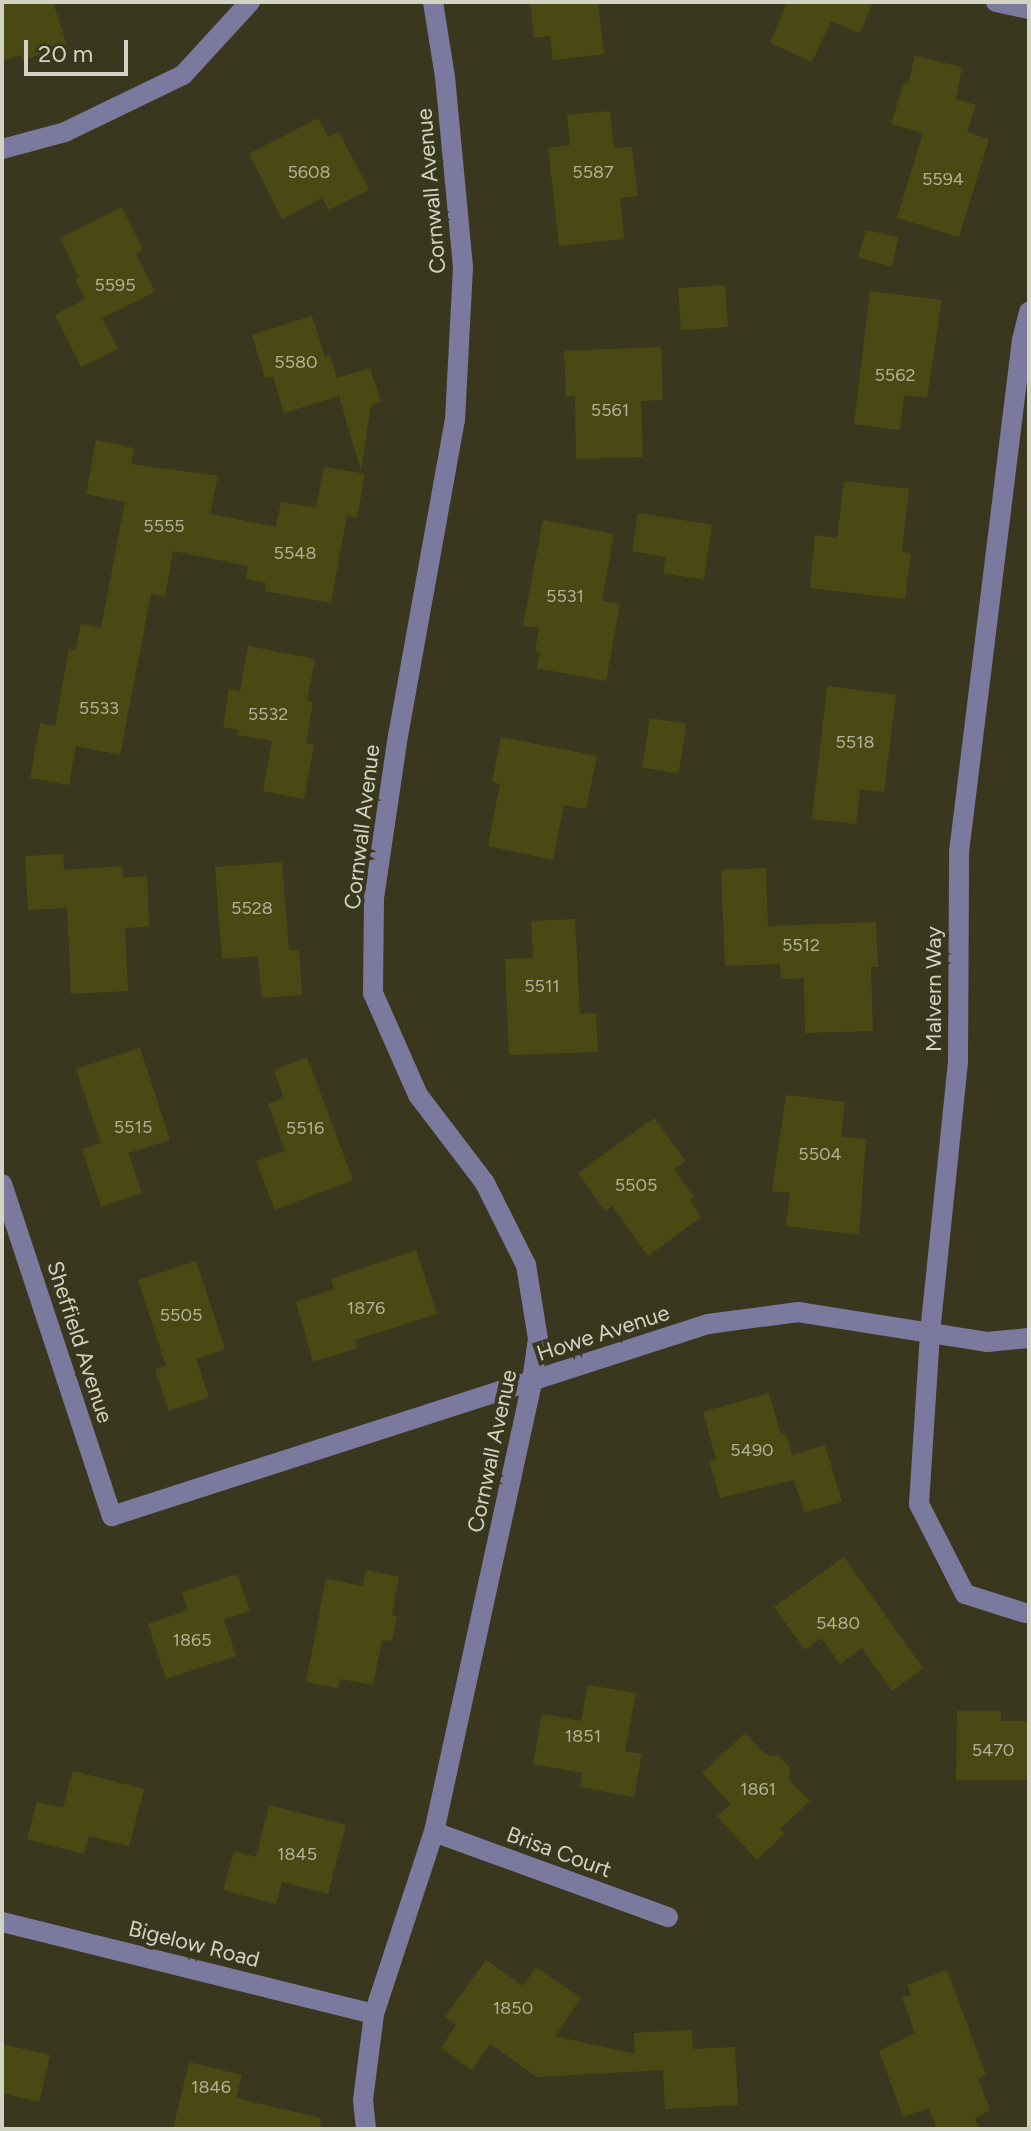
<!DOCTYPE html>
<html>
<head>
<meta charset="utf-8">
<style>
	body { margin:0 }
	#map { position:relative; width:1031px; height:2131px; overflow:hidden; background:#39381e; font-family:Figtree,sans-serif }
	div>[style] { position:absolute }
	.building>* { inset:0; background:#4b4913; transform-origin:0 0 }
	.minor>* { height:20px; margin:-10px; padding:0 10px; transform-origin:10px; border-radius:10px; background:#7b7a9e }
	span { translate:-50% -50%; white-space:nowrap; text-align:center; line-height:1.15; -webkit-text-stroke:8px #39381e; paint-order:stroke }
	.number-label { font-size:18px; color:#b1b098 }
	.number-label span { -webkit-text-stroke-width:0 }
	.street-label { font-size:22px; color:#d3d3c4 }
	.frame { position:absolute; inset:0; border:4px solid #d3d3c4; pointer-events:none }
	.scale { position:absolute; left:24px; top:40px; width:104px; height:36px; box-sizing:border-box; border:4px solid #d3d3c4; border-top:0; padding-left:10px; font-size:24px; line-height:28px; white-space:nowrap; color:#d3d3c4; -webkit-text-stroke:6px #39381e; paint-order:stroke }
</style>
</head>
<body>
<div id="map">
	<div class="building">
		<i style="clip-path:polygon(2px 2px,53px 2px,67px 46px,22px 60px,21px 55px,2px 61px)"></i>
		<i style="clip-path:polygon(530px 2px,598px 2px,604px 54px,553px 60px,550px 36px,534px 38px)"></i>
		<i style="clip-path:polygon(787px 2px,873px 2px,860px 33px,831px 21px,812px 62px,770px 43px)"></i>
		<i style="clip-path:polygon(915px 56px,962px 67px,956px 99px,976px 105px,967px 132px,989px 139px,959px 237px,897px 218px,923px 133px,891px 124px,904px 83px,908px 84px)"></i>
		<i style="clip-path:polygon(610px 111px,614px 148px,632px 147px,638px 196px,620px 198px,624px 239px,559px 246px,548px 148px,570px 145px,567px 115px)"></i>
		<i style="clip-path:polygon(318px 118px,328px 137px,339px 132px,369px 190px,329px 210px,322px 198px,282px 219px,249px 154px)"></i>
		<i style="clip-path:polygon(122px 207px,143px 250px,136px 254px,155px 292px,102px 318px,118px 349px,81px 367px,55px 315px,85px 299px,75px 279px,79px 277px,60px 238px)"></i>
		<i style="clip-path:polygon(866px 230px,898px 237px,892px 267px,858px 257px)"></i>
		<i style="left:725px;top:285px;width:42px;height:47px;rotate:86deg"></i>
		<i style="clip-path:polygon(870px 291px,942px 300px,927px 398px,904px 395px,900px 430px,854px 424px)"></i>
		<i style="clip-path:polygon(312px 316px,325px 357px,330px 355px,337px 378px,370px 368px,381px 402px,371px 405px,361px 471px,339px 396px,284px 413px,273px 376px,265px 378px,252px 335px)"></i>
		<i style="clip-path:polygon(661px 347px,663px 400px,641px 401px,643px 457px,576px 459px,575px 396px,566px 397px,564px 351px)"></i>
		<i style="clip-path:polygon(96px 440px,134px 448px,131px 464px,218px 476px,210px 514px,276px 527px,281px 502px,316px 508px,324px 467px,365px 474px,357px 518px,347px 515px,331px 603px,265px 591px,266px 583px,246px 579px,248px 566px,173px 551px,165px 597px,151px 594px,120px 755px,76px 746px,69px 785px,30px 778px,40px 723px,55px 726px,69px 649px,76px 650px,81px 624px,101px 628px,125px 502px,86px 494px)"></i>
		<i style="clip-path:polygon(844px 481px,909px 489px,902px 552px,911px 553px,905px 599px,810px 588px,815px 535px,837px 538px)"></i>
		<i style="clip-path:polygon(638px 513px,712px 525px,704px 580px,663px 573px,666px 557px,632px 551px)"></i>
		<i style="clip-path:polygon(543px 520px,614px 534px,602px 601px,620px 604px,606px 681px,537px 668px,540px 653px,535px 651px,539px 628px,523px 626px)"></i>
		<i style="clip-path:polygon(248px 646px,315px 659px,307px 700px,313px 702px,306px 743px,314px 745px,304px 799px,263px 791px,272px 741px,238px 735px,239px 730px,223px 727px,229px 689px,240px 691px)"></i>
		<i style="clip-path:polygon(827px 686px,896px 695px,884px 792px,860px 789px,856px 824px,812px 819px)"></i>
		<i style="left:650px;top:718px;width:37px;height:50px;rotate:9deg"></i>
		<i style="clip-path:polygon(501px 737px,597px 756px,586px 809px,564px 805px,553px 860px,488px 846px,500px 784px,492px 782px)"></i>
		<i style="clip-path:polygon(63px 854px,64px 870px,122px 866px,123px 878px,147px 876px,149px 927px,125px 928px,128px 991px,71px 994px,67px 908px,28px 910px,25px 856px)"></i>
		<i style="clip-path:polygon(282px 862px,289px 950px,299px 950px,302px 995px,262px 998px,258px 956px,222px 959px,215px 867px)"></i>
		<i style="clip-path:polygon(766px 868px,768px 926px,876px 922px,878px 967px,871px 967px,873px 1031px,805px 1033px,804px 978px,781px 979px,780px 964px,725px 966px,721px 870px)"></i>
		<i style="clip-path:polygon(575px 919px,580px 1014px,596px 1013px,598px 1052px,509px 1055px,505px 959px,533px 958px,531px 921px)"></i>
		<i style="clip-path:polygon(140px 1048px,170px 1140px,128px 1153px,142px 1193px,101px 1207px,82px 1149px,101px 1143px,76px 1069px)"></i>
		<i style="clip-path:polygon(307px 1057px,353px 1180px,275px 1210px,256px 1161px,285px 1151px,268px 1104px,284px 1098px,274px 1070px)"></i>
		<i style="clip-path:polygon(786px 1095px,845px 1102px,841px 1137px,866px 1139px,859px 1235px,786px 1226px,790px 1193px,772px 1191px)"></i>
		<i style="clip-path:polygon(654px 1118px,686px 1161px,674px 1169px,694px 1197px,690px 1200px,701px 1217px,648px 1256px,612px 1206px,605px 1211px,578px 1173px)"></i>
		<i style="clip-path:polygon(416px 1250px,437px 1314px,355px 1340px,357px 1348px,313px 1362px,296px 1302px,334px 1289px,331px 1279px)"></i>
		<i style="clip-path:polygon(196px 1261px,225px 1349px,196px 1359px,209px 1397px,169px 1411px,155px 1369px,166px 1366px,138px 1280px)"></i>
		<i style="clip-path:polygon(769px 1393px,781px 1435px,786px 1434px,792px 1455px,825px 1445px,842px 1502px,804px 1512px,794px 1480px,720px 1498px,709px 1461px,716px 1459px,703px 1412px)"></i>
		<i style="clip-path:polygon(844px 1557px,923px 1668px,892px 1691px,862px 1648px,840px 1664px,821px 1638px,805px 1650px,774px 1607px)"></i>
		<i style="clip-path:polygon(366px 1570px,399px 1577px,392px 1615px,397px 1616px,392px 1641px,382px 1640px,373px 1685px,340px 1679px,338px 1688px,306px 1682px,326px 1579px,363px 1586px)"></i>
		<i style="clip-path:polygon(237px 1574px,250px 1611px,224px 1619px,236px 1656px,166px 1679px,148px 1624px,188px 1610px,182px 1592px)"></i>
		<i style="clip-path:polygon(588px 1685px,636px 1693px,625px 1751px,642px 1754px,634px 1797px,580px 1787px,582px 1773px,533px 1764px,542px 1714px,581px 1721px)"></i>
		<i style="clip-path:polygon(957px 1711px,1001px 1711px,1001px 1721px,1029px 1721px,1029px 1780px,956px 1780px)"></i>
		<i style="clip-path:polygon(745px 1733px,766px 1755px,779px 1756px,790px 1768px,789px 1780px,810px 1801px,780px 1829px,784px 1834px,757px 1860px,717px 1816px,731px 1804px,702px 1773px)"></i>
		<i style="clip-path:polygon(73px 1771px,144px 1789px,129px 1846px,89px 1836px,84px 1854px,27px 1839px,37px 1802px,63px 1808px)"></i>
		<i style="clip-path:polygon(269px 1805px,346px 1825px,328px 1894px,282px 1882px,276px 1904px,223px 1890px,234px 1851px,256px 1857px)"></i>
		<i style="clip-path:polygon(486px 1960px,523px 1986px,536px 1967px,581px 1998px,555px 2036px,635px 2054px,634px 2033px,692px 2030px,693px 2049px,735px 2047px,738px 2105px,665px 2109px,663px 2070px,537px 2077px,490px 2044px,472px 2070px,441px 2048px,456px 2025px,445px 2017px)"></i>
		<i style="clip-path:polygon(947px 1970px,986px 2075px,978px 2078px,990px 2110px,975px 2118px,979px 2129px,937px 2129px,929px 2108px,903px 2117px,879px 2051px,915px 2033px,902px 1998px,911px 1995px,907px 1985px)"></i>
		<i style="clip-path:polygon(2px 2044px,50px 2055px,39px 2102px,2px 2093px)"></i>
		<i style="clip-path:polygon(189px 2062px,242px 2075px,236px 2098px,321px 2118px,320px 2129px,173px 2129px)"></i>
	</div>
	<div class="minor">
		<i style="left:996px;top:2px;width:34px;rotate:12deg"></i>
		<i style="left:2px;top:149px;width:65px;rotate:-15.1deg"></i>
		<i style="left:65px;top:132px;width:131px;rotate:-25.8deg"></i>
		<i style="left:183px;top:75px;width:99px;rotate:-47.5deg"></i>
		<i style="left:2px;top:1184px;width:350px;rotate:71.7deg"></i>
		<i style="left:112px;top:1516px;width:626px;rotate:-17.86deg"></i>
		<i style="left:708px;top:1324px;width:91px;rotate:-7.6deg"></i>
		<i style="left:798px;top:1312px;width:191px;rotate:9deg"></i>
		<i style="left:987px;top:1342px;width:42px;rotate:-5.4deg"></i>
		<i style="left:1025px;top:1613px;width:63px;rotate:-162.4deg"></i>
		<i style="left:965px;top:1594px;width:101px;rotate:-117.1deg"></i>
		<i style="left:919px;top:1504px;width:171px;rotate:-86.3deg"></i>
		<i style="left:930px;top:1333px;width:273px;rotate:-84.1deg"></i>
		<i style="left:958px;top:1061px;width:209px;rotate:-89.7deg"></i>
		<i style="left:959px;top:852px;width:516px;rotate:-82.99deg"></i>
		<i style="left:1022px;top:340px;width:29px;rotate:-76deg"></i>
		<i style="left:434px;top:1832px;width:249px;rotate:20deg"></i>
		<i style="left:2px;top:1922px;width:383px;rotate:13.9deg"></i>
		<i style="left:366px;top:2129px;width:29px;rotate:-96deg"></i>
		<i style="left:363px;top:2100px;width:87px;rotate:-82.7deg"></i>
		<i style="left:374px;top:2014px;width:192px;rotate:-71.8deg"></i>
		<i style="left:434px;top:1832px;width:462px;rotate:-77.7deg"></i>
		<i style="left:532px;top:1381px;width:42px;rotate:-81.9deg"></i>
		<i style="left:538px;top:1339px;width:75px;rotate:-99.2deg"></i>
		<i style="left:526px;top:1265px;width:92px;rotate:-116.6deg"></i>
		<i style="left:485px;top:1183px;width:111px;rotate:-127.3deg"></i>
		<i style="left:418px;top:1095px;width:111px;rotate:-113.8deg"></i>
		<i style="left:373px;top:993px;width:95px;rotate:-89.4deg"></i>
		<i style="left:374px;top:898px;width:164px;rotate:-81.6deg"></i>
		<i style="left:398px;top:736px;width:321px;rotate:-79.8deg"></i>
		<i style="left:455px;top:420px;width:153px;rotate:-87deg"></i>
		<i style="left:463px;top:267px;width:191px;rotate:-95.4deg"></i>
		<i style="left:445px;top:77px;width:76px;rotate:-99.1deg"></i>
	</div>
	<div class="number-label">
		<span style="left:309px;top:172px">5608</span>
		<span style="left:593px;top:172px">5587</span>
		<span style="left:943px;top:179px">5594</span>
		<span style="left:115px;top:285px">5595</span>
		<span style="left:296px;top:362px">5580</span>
		<span style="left:895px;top:375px">5562</span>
		<span style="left:610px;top:410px">5561</span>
		<span style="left:164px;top:526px">5555</span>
		<span style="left:295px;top:553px">5548</span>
		<span style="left:565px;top:596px">5531</span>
		<span style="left:99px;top:708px">5533</span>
		<span style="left:268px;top:714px">5532</span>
		<span style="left:855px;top:742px">5518</span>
		<span style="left:252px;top:908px">5528</span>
		<span style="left:801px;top:945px">5512</span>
		<span style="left:542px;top:986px">5511</span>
		<span style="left:133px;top:1127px">5515</span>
		<span style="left:305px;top:1128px">5516</span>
		<span style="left:820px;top:1154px">5504</span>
		<span style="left:636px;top:1185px">5505</span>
		<span style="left:366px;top:1308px">1876</span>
		<span style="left:181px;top:1315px">5505</span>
		<span style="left:752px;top:1450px">5490</span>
		<span style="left:838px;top:1623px">5480</span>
		<span style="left:192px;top:1640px">1865</span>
		<span style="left:583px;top:1736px">1851</span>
		<span style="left:993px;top:1750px">5470</span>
		<span style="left:758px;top:1789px">1861</span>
		<span style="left:297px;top:1854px">1845</span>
		<span style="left:513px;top:2008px">1850</span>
		<span style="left:211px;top:2087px">1846</span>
	</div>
	<div class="street-label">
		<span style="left:431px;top:191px;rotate:-95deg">Cornwall Avenue</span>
		<span style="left:362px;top:827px;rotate:-83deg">Cornwall Avenue</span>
		<span style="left:934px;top:989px;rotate:-90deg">Malvern Way</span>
		<span style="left:603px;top:1333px;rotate:-18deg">Howe Avenue</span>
		<span style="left:80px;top:1342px;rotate:72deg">Sheffield Avenue</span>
		<span style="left:492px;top:1451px;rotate:-78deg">Cornwall Avenue</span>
		<span style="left:559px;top:1852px;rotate:20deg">Brisa Court</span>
		<span style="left:194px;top:1944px;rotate:14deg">Bigelow Road</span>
	</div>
	<div class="frame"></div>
	<div class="scale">20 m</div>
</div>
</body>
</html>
